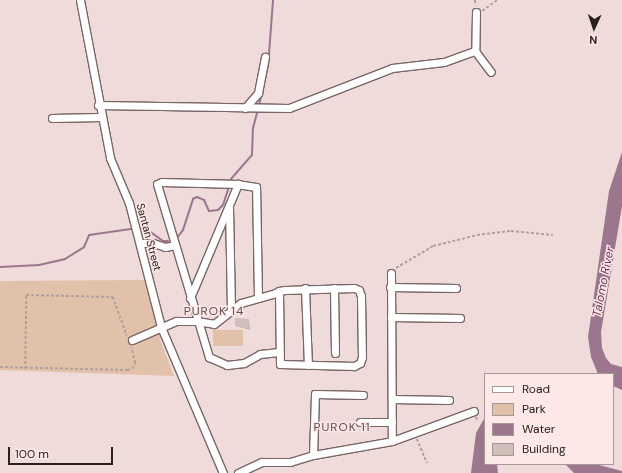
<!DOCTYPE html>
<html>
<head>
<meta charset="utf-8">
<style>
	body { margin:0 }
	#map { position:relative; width:622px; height:473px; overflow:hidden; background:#efdbda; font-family:"DM Sans",sans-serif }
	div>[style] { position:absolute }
	.green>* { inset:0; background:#e1c1a9; transform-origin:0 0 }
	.water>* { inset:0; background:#9c768d }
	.shadow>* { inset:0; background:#0003 }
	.stream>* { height:2px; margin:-1px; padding:0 1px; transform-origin:1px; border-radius:1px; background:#9c768d }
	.building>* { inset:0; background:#d0beb8 }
	.path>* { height:1.5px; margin-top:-0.75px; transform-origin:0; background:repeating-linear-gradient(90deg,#af9f9e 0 3px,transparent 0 5px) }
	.roads { filter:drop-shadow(1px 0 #786665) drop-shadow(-1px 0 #786665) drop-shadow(0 1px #786665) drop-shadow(0 -1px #786665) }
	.minor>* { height:7px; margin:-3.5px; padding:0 3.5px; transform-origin:3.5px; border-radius:3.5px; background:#fff }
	span { translate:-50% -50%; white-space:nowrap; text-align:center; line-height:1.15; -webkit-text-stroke:3px #fce8e7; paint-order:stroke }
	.street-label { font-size:11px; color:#27201f }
	.water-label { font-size:12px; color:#6c3759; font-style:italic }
	.neighbourhood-label { font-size:12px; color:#5d4c4c; letter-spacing:1px }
	.legend { position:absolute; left:484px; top:373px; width:130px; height:92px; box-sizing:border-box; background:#fce8e7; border:1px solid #a79897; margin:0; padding:5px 7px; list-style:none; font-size:12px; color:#27201f }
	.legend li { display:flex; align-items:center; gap:8px; height:20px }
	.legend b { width:20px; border:1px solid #a79897 }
	.north { position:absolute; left:574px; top:8px; width:40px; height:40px; -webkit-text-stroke:3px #fce8e7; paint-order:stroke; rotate:183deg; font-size:11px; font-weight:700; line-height:16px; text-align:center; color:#27201f }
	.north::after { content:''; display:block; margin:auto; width:14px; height:18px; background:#27201f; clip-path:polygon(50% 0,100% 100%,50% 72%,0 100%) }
	.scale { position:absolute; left:8px; top:447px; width:105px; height:18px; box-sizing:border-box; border:2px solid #27201f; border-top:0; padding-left:5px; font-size:12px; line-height:14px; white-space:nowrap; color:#27201f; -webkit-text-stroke:3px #fce8e7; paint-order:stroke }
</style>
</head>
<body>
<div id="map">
	<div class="green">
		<i style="clip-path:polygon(146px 280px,161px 342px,174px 376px,0 370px,0 281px)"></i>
		<i style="left:243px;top:330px;width:16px;height:30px;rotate:90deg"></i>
	</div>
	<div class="water">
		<i style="clip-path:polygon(622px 152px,622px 206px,601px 332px,602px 348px,606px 358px,611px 364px,622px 367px,622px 390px,613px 386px,613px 374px,598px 374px,591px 357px,588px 337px,609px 191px)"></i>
		<i style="clip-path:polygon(485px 417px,485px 464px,497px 464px,498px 473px,471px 473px,476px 433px)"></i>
		<i style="clip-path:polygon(565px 464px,595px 464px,622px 471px,622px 473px,574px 473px)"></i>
	</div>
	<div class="shadow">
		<i style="clip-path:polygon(249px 320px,250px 330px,236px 326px)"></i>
	</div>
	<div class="stream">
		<i style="left:259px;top:105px;width:39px;rotate:-77deg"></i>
		<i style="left:268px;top:67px;width:67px;rotate:-85.7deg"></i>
		<i style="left:231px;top:179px;width:32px;rotate:-49deg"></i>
		<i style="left:252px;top:155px;width:27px;rotate:-88deg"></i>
		<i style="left:253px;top:128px;width:16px;rotate:-75deg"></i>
		<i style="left:140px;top:228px;width:5px"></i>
		<i style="left:145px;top:228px;width:22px;rotate:36deg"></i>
		<i style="left:163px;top:241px;width:5px"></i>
		<i style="left:176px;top:239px;width:11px;rotate:-52deg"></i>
		<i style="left:183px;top:230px;width:33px;rotate:-72deg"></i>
		<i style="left:193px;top:199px;width:4px;rotate:-27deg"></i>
		<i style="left:197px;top:197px;width:8px;rotate:23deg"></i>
		<i style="left:204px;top:200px;width:12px;rotate:66deg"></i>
		<i style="left:209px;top:211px;width:9px;rotate:-6deg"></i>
		<i style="left:218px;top:210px;width:7px;rotate:-45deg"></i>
		<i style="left:223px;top:205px;width:19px;rotate:-72deg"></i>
		<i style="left:0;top:267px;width:39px;rotate:-3deg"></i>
		<i style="left:39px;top:265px;width:27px;rotate:-13deg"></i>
		<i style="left:65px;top:259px;width:22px;rotate:-32deg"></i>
		<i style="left:84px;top:247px;width:13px;rotate:-67deg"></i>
		<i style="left:89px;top:235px;width:42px;rotate:-8.1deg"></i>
	</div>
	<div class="building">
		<i style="clip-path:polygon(235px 318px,249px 319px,249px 329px,235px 326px)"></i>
	</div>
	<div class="path">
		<i style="left:475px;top:0;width:6px;rotate:81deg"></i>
		<i style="left:482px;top:11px;width:19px;rotate:-36deg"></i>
		<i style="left:396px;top:268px;width:43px;rotate:-30.7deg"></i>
		<i style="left:433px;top:246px;width:45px;rotate:-14deg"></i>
		<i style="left:477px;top:235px;width:34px;rotate:-7deg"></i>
		<i style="left:511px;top:231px;width:42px;rotate:5.4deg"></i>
		<i style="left:0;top:367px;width:127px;rotate:1.4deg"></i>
		<i style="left:127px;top:370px;width:5px;rotate:-11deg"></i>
		<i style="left:132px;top:369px;width:7px;rotate:-63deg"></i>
		<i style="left:135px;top:363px;width:16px;rotate:-104deg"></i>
		<i style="left:25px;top:369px;width:74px;rotate:-89.2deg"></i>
		<i style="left:26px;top:295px;width:87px;rotate:1.3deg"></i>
		<i style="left:113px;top:297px;width:41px;rotate:70.3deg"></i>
		<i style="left:476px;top:417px;width:4px;rotate:63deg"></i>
		<i style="left:417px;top:439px;width:26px;rotate:67deg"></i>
	</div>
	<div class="roads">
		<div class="minor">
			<i style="left:80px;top:0;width:161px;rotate:79.2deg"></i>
			<i style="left:110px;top:158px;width:49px;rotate:67.1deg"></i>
			<i style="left:129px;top:203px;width:128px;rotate:75.5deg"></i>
			<i style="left:161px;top:327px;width:159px;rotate:67deg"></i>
			<i style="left:476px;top:12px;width:39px;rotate:91deg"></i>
			<i style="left:475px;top:51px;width:26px;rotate:53deg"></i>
			<i style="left:98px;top:105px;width:191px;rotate:0.9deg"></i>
			<i style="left:289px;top:108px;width:110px;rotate:-21.2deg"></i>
			<i style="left:392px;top:68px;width:52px;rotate:-6.6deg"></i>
			<i style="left:444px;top:62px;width:33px;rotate:-20deg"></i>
			<i style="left:245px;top:108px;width:20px;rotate:-49deg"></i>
			<i style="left:258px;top:93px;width:37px;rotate:-79deg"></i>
			<i style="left:52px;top:118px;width:49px;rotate:-1.2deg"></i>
			<i style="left:229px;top:206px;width:104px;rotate:88.9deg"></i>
			<i style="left:140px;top:243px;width:13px"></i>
			<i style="left:153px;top:243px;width:13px;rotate:18deg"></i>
			<i style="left:165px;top:247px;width:10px;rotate:-11deg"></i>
			<i style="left:391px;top:273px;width:168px;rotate:89.7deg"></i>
			<i style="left:390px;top:287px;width:66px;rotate:0.9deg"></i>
			<i style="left:305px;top:288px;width:77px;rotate:87.8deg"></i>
			<i style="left:334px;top:288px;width:65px;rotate:89.1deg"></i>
			<i style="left:190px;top:298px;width:124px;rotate:-67.2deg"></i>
			<i style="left:258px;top:298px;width:111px;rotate:-91deg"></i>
			<i style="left:256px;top:187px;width:18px;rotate:-171deg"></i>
			<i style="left:238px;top:184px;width:76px;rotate:-178.5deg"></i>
			<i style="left:162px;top:182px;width:5px;rotate:158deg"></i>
			<i style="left:157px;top:184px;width:181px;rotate:73.3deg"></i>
			<i style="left:209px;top:357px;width:20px;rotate:24deg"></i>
			<i style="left:227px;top:365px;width:17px;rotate:-7deg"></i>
			<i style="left:244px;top:363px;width:18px;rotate:-29deg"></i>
			<i style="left:260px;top:354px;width:19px;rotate:-6deg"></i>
			<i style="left:391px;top:317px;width:69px;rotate:0.8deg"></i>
			<i style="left:132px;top:340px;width:48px;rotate:-23.4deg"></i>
			<i style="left:176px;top:321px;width:20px"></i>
			<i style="left:196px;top:321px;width:18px;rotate:9deg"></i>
			<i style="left:214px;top:324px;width:34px;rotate:-38deg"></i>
			<i style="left:241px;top:303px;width:33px;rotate:-16deg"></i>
			<i style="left:273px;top:294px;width:7px;rotate:-27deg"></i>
			<i style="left:279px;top:291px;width:6px;rotate:-9deg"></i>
			<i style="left:285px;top:290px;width:69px;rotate:-1.7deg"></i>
			<i style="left:354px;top:288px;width:5px;rotate:22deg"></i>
			<i style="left:359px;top:290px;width:6px;rotate:72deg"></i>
			<i style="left:361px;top:296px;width:61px;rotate:89.1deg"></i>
			<i style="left:362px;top:357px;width:6px;rotate:108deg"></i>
			<i style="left:360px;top:363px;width:7px;rotate:153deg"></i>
			<i style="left:354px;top:366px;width:74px;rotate:-178.5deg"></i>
			<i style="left:280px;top:364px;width:73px;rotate:-90.8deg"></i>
			<i style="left:392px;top:399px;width:57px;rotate:1deg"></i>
			<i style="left:360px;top:422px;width:32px"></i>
			<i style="left:313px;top:455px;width:61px;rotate:-88.1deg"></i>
			<i style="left:315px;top:394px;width:48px;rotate:1.2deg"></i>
			<i style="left:238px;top:473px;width:26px;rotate:-25deg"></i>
			<i style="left:262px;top:462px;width:28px"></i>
			<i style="left:290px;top:462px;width:24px;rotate:-17deg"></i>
			<i style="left:313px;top:455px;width:80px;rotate:-10deg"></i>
			<i style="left:392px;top:441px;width:87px;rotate:-20.1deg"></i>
		</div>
	</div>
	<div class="street-label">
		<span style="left:149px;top:237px;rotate:75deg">Santan Street</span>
	</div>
	<div class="water-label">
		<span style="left:604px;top:282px;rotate:-79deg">Talomo River</span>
	</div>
	<div class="neighbourhood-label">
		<span style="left:214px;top:312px">PUROK 14</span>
		<span style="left:342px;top:428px">PUROK 11</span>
	</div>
	<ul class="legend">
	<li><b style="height:5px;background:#fff"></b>Road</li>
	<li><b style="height:11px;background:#e1c1a9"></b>Park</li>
	<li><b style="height:11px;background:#9c768d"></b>Water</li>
	<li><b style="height:11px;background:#d0beb8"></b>Building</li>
	</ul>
	<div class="north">N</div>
	<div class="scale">100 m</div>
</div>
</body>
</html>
